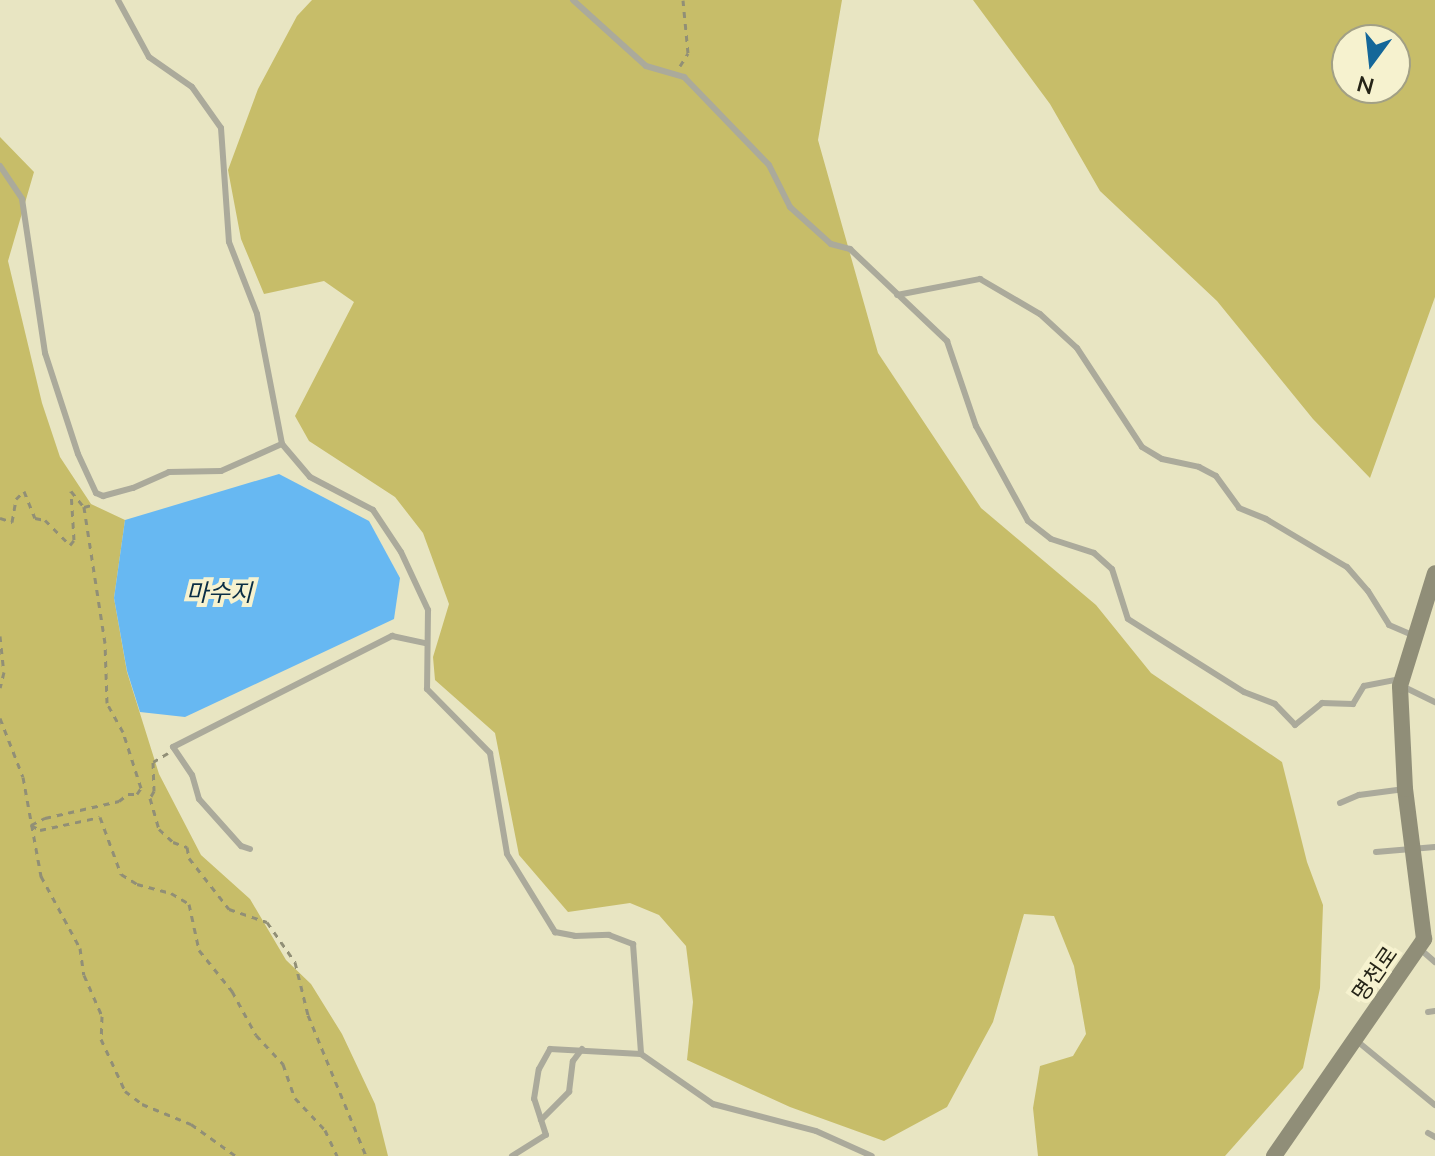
<!DOCTYPE html>
<html>
<head>
<meta charset="utf-8">
<style>
	body { margin:0 }
	#map { position:relative; width:1435px; height:1156px; overflow:hidden; background:#e8e5c2; font-family:Mulish,"Noto Sans KR",sans-serif }
	div>[style] { position:absolute }
	.green>* { inset:0; background:#c7bd69 }
	.water>* { inset:0; background:#67b8f2 }
	.path>* { height:3px; margin-top:-1.5px; transform-origin:0; background:repeating-linear-gradient(90deg,#918f76 0 6px,transparent 0 12px) }
	.lane>* { height:6px; margin:-3px; padding:0 3px; transform-origin:3px; border-radius:3px; background:#abaa9b }
	.secondary>* { height:16px; margin:-8px; padding:0 8px; transform-origin:8px; border-radius:8px; background:#908e78 }
	span { translate:-50% -50%; white-space:nowrap; text-align:center; line-height:1.15; -webkit-text-stroke:8px #f6f2cf; paint-order:stroke }
	.street-label { font-size:22px; color:#252417 }
	.water-label { font-size:24px; color:#0a2e45; font-style:italic }
	.north { position:absolute; left:1331px; top:24px; width:80px; height:80px; box-sizing:border-box; background:#f6f2cf; border:2px solid #a2a085; border-radius:50%; rotate:195deg; font-size:22px; font-weight:700; line-height:32px; text-align:center; color:#252417 }
	.north::after { content:''; display:block; margin:auto; width:28px; height:36px; background:#146799; clip-path:polygon(50% 0,100% 100%,50% 72%,0 100%) }
</style>
</head>
<body>
<div id="map">
	<div class="green">
		<i style="clip-path:polygon(312px 0,842px 0,818px 140px,878px 353px,981px 508px,1096px 605px,1151px 673px,1282px 762px,1307px 862px,1323px 905px,1320px 988px,1303px 1068px,1225px 1156px,1038px 1156px,1033px 1108px,1040px 1066px,1073px 1056px,1086px 1034px,1074px 966px,1054px 916px,1024px 914px,993px 1022px,947px 1107px,884px 1141px,790px 1107px,687px 1060px,693px 1002px,686px 946px,659px 915px,630px 903px,568px 912px,519px 855px,495px 733px,435px 680px,433px 657px,449px 604px,423px 533px,395px 497px,309px 441px,295px 416px,354px 302px,324px 281px,264px 294px,241px 239px,228px 170px,258px 89px,297px 16px)"></i>
		<i style="clip-path:polygon(evenodd,973px 0,1435px 0,1435px 297px,1370px 478px,1313px 419px,1217px 301px,1100px 191px,1050px 104px,973px 0,1395px 40px,1395px 88px,1347px 88px,1347px 40px,1395px 40px)"></i>
		<i style="clip-path:polygon(0 137px,34px 172px,8px 261px,42px 403px,60px 457px,91px 504px,125px 520px,114px 598px,127px 672px,159px 774px,201px 855px,250px 899px,286px 960px,311px 984px,342px 1034px,375px 1104px,388px 1156px,0 1156px)"></i>
	</div>
	<div class="water">
		<i style="clip-path:polygon(279px 474px,369px 521px,400px 578px,394px 619px,185px 717px,140px 712px,127px 671px,114px 598px,125px 520px)"></i>
	</div>
	<div class="path">
		<i style="left:680px;top:66px;width:15px;rotate:-58deg"></i>
		<i style="left:688px;top:53px;width:53px;rotate:-95.4deg"></i>
		<i style="left:0;top:518px;width:13px;rotate:18deg"></i>
		<i style="left:12px;top:522px;width:23px;rotate:-80deg"></i>
		<i style="left:16px;top:499px;width:11px;rotate:-45deg"></i>
		<i style="left:24px;top:491px;width:29px;rotate:68deg"></i>
		<i style="left:35px;top:518px;width:10px;rotate:11deg"></i>
		<i style="left:45px;top:520px;width:35px;rotate:45deg"></i>
		<i style="left:70px;top:545px;width:6px;rotate:-51deg"></i>
		<i style="left:74px;top:540px;width:49px;rotate:-93.5deg"></i>
		<i style="left:71px;top:491px;width:21px;rotate:51deg"></i>
		<i style="left:84px;top:507px;width:11px;rotate:-15deg"></i>
		<i style="left:0;top:636px;width:36px;rotate:84deg"></i>
		<i style="left:4px;top:672px;width:16px;rotate:104deg"></i>
		<i style="left:0;top:718px;width:63px;rotate:68.7deg"></i>
		<i style="left:23px;top:777px;width:101px;rotate:79.7deg"></i>
		<i style="left:41px;top:876px;width:82px;rotate:61.6deg"></i>
		<i style="left:80px;top:948px;width:27px;rotate:82deg"></i>
		<i style="left:84px;top:975px;width:45px;rotate:66.3deg"></i>
		<i style="left:102px;top:1016px;width:23px;rotate:92deg"></i>
		<i style="left:101px;top:1039px;width:57px;rotate:65.2deg"></i>
		<i style="left:125px;top:1091px;width:21px;rotate:37deg"></i>
		<i style="left:142px;top:1104px;width:53px;rotate:22.2deg"></i>
		<i style="left:191px;top:1124px;width:55px;rotate:35.4deg"></i>
		<i style="left:168px;top:753px;width:17px;rotate:149deg"></i>
		<i style="left:153px;top:762px;width:29px;rotate:88deg"></i>
		<i style="left:154px;top:791px;width:8px;rotate:120deg"></i>
		<i style="left:150px;top:798px;width:32px;rotate:74deg"></i>
		<i style="left:159px;top:829px;width:19px;rotate:43deg"></i>
		<i style="left:173px;top:842px;width:15px;rotate:20deg"></i>
		<i style="left:187px;top:847px;width:11px;rotate:80deg"></i>
		<i style="left:189px;top:858px;width:65px;rotate:51.9deg"></i>
		<i style="left:229px;top:909px;width:40px;rotate:18.9deg"></i>
		<i style="left:267px;top:922px;width:49px;rotate:55deg"></i>
		<i style="left:295px;top:962px;width:55px;rotate:76.2deg"></i>
		<i style="left:308px;top:1015px;width:152px;rotate:67.6deg"></i>
		<i style="left:31px;top:825px;width:10px;rotate:29deg"></i>
		<i style="left:40px;top:830px;width:61px;rotate:-12.2deg"></i>
		<i style="left:100px;top:817px;width:61px;rotate:69.8deg"></i>
		<i style="left:121px;top:874px;width:19px;rotate:32deg"></i>
		<i style="left:137px;top:884px;width:35px;rotate:15deg"></i>
		<i style="left:171px;top:893px;width:21px;rotate:31deg"></i>
		<i style="left:189px;top:904px;width:47px;rotate:77.7deg"></i>
		<i style="left:199px;top:950px;width:53px;rotate:51.2deg"></i>
		<i style="left:232px;top:991px;width:50px;rotate:61.4deg"></i>
		<i style="left:256px;top:1035px;width:40px;rotate:47deg"></i>
		<i style="left:283px;top:1064px;width:36px;rotate:71deg"></i>
		<i style="left:295px;top:1098px;width:44px;rotate:46.8deg"></i>
		<i style="left:325px;top:1130px;width:29px;rotate:65deg"></i>
		<i style="left:31px;top:825px;width:16px;rotate:-27deg"></i>
		<i style="left:45px;top:818px;width:76px;rotate:-12.9deg"></i>
		<i style="left:119px;top:801px;width:11px;rotate:-38deg"></i>
		<i style="left:128px;top:794px;width:9px"></i>
		<i style="left:137px;top:794px;width:7px;rotate:-56deg"></i>
		<i style="left:141px;top:788px;width:59px;rotate:-107.8deg"></i>
		<i style="left:123px;top:732px;width:33px;rotate:-119deg"></i>
		<i style="left:107px;top:703px;width:60px;rotate:-91.9deg"></i>
		<i style="left:105px;top:643px;width:138px;rotate:-98.8deg"></i>
	</div>
	<div class="lane">
		<i style="left:118px;top:0;width:65px;rotate:61.5deg"></i>
		<i style="left:149px;top:57px;width:52px;rotate:34.9deg"></i>
		<i style="left:192px;top:87px;width:50px;rotate:54.7deg"></i>
		<i style="left:221px;top:128px;width:114px;rotate:86deg"></i>
		<i style="left:229px;top:242px;width:77px;rotate:68.7deg"></i>
		<i style="left:257px;top:314px;width:132px;rotate:79.1deg"></i>
		<i style="left:282px;top:444px;width:43px;rotate:49.7deg"></i>
		<i style="left:310px;top:477px;width:71px;rotate:27.6deg"></i>
		<i style="left:373px;top:510px;width:50px;rotate:56.3deg"></i>
		<i style="left:401px;top:552px;width:64px;rotate:65deg"></i>
		<i style="left:428px;top:610px;width:79px;rotate:90.7deg"></i>
		<i style="left:427px;top:689px;width:90px;rotate:45.5deg"></i>
		<i style="left:490px;top:753px;width:102px;rotate:80.4deg"></i>
		<i style="left:507px;top:854px;width:92px;rotate:58.4deg"></i>
		<i style="left:555px;top:932px;width:20px;rotate:11deg"></i>
		<i style="left:575px;top:936px;width:34px;rotate:-2deg"></i>
		<i style="left:609px;top:935px;width:26px;rotate:21deg"></i>
		<i style="left:633px;top:944px;width:110px;rotate:85.8deg"></i>
		<i style="left:641px;top:1054px;width:88px;rotate:34.8deg"></i>
		<i style="left:713px;top:1104px;width:106px;rotate:14.7deg"></i>
		<i style="left:816px;top:1131px;width:61px;rotate:24.1deg"></i>
		<i style="left:573px;top:0;width:98px;rotate:42.1deg"></i>
		<i style="left:646px;top:66px;width:40px;rotate:16deg"></i>
		<i style="left:684px;top:77px;width:122px;rotate:46deg"></i>
		<i style="left:769px;top:165px;width:47px;rotate:63.4deg"></i>
		<i style="left:790px;top:207px;width:55px;rotate:42.1deg"></i>
		<i style="left:831px;top:244px;width:20px;rotate:15deg"></i>
		<i style="left:850px;top:249px;width:134px;rotate:43.5deg"></i>
		<i style="left:947px;top:341px;width:90px;rotate:71.2deg"></i>
		<i style="left:976px;top:426px;width:108px;rotate:61.3deg"></i>
		<i style="left:1028px;top:521px;width:29px;rotate:38deg"></i>
		<i style="left:1051px;top:539px;width:45px;rotate:18deg"></i>
		<i style="left:1094px;top:553px;width:24px;rotate:42deg"></i>
		<i style="left:1112px;top:569px;width:52px;rotate:72.3deg"></i>
		<i style="left:1128px;top:619px;width:137px;rotate:32.2deg"></i>
		<i style="left:1244px;top:692px;width:33px;rotate:21deg"></i>
		<i style="left:1275px;top:704px;width:29px;rotate:46deg"></i>
		<i style="left:1295px;top:725px;width:35px;rotate:-39deg"></i>
		<i style="left:1322px;top:703px;width:31px;rotate:2deg"></i>
		<i style="left:1353px;top:704px;width:21px;rotate:-59deg"></i>
		<i style="left:1364px;top:686px;width:36px;rotate:-11deg"></i>
		<i style="left:0;top:166px;width:40px;rotate:56deg"></i>
		<i style="left:22px;top:199px;width:156px;rotate:81.5deg"></i>
		<i style="left:45px;top:353px;width:106px;rotate:71.9deg"></i>
		<i style="left:78px;top:454px;width:43px;rotate:65.2deg"></i>
		<i style="left:96px;top:493px;width:8px;rotate:23deg"></i>
		<i style="left:103px;top:496px;width:31px;rotate:-15deg"></i>
		<i style="left:133px;top:488px;width:39px;rotate:-24deg"></i>
		<i style="left:169px;top:472px;width:52px;rotate:-1.1deg"></i>
		<i style="left:221px;top:471px;width:67px;rotate:-23.9deg"></i>
		<i style="left:897px;top:295px;width:85px;rotate:-10.9deg"></i>
		<i style="left:980px;top:279px;width:69px;rotate:30.3deg"></i>
		<i style="left:1040px;top:314px;width:50px;rotate:42.6deg"></i>
		<i style="left:1077px;top:348px;width:118px;rotate:56.7deg"></i>
		<i style="left:1142px;top:447px;width:23px;rotate:31deg"></i>
		<i style="left:1162px;top:459px;width:38px;rotate:12deg"></i>
		<i style="left:1199px;top:467px;width:19px;rotate:28deg"></i>
		<i style="left:1216px;top:476px;width:39px;rotate:54deg"></i>
		<i style="left:1239px;top:508px;width:29px;rotate:22deg"></i>
		<i style="left:1266px;top:519px;width:94px;rotate:30.7deg"></i>
		<i style="left:1347px;top:567px;width:32px;rotate:49deg"></i>
		<i style="left:1368px;top:591px;width:40px;rotate:58deg"></i>
		<i style="left:1389px;top:625px;width:26px;rotate:23deg"></i>
		<i style="left:1402px;top:686px;width:37px;rotate:26deg"></i>
		<i style="left:1340px;top:803px;width:21px;rotate:-23deg"></i>
		<i style="left:1359px;top:795px;width:46px;rotate:-7.4deg"></i>
		<i style="left:250px;top:849px;width:9px;rotate:-162deg"></i>
		<i style="left:241px;top:846px;width:63px;rotate:-131.8deg"></i>
		<i style="left:199px;top:799px;width:25px;rotate:-106deg"></i>
		<i style="left:192px;top:775px;width:34px;rotate:-124deg"></i>
		<i style="left:173px;top:747px;width:246px;rotate:-26.9deg"></i>
		<i style="left:392px;top:636px;width:34px;rotate:12deg"></i>
		<i style="left:1376px;top:852px;width:59px;rotate:-4.8deg"></i>
		<i style="left:1420px;top:949px;width:20px;rotate:41deg"></i>
		<i style="left:1428px;top:1012px;width:7px;rotate:-8deg"></i>
		<i style="left:1357px;top:1041px;width:101px;rotate:39.4deg"></i>
		<i style="left:541px;top:1120px;width:40px;rotate:-45deg"></i>
		<i style="left:569px;top:1092px;width:31px;rotate:-83deg"></i>
		<i style="left:573px;top:1061px;width:15px;rotate:-53deg"></i>
		<i style="left:1428px;top:1133px;width:8px;rotate:30deg"></i>
		<i style="left:512px;top:1156px;width:40px;rotate:-32deg"></i>
		<i style="left:546px;top:1135px;width:38px;rotate:-108deg"></i>
		<i style="left:534px;top:1099px;width:30px;rotate:-81deg"></i>
		<i style="left:539px;top:1069px;width:23px;rotate:-61deg"></i>
		<i style="left:550px;top:1049px;width:91px;rotate:3.1deg"></i>
	</div>
	<div class="secondary">
		<i style="left:1274px;top:1156px;width:264px;rotate:-55.3deg"></i>
		<i style="left:1424px;top:939px;width:151px;rotate:-97.2deg"></i>
		<i style="left:1405px;top:789px;width:103px;rotate:-92.8deg"></i>
		<i style="left:1400px;top:686px;width:118px;rotate:-72.8deg"></i>
	</div>
	<div class="street-label">
		<span style="left:1375px;top:974px;rotate:-55deg">명천로</span>
	</div>
	<div class="water-label">
		<span style="left:219px;top:593px">마수지</span>
	</div>
	<div class="north">N</div>
</div>
</body>
</html>
